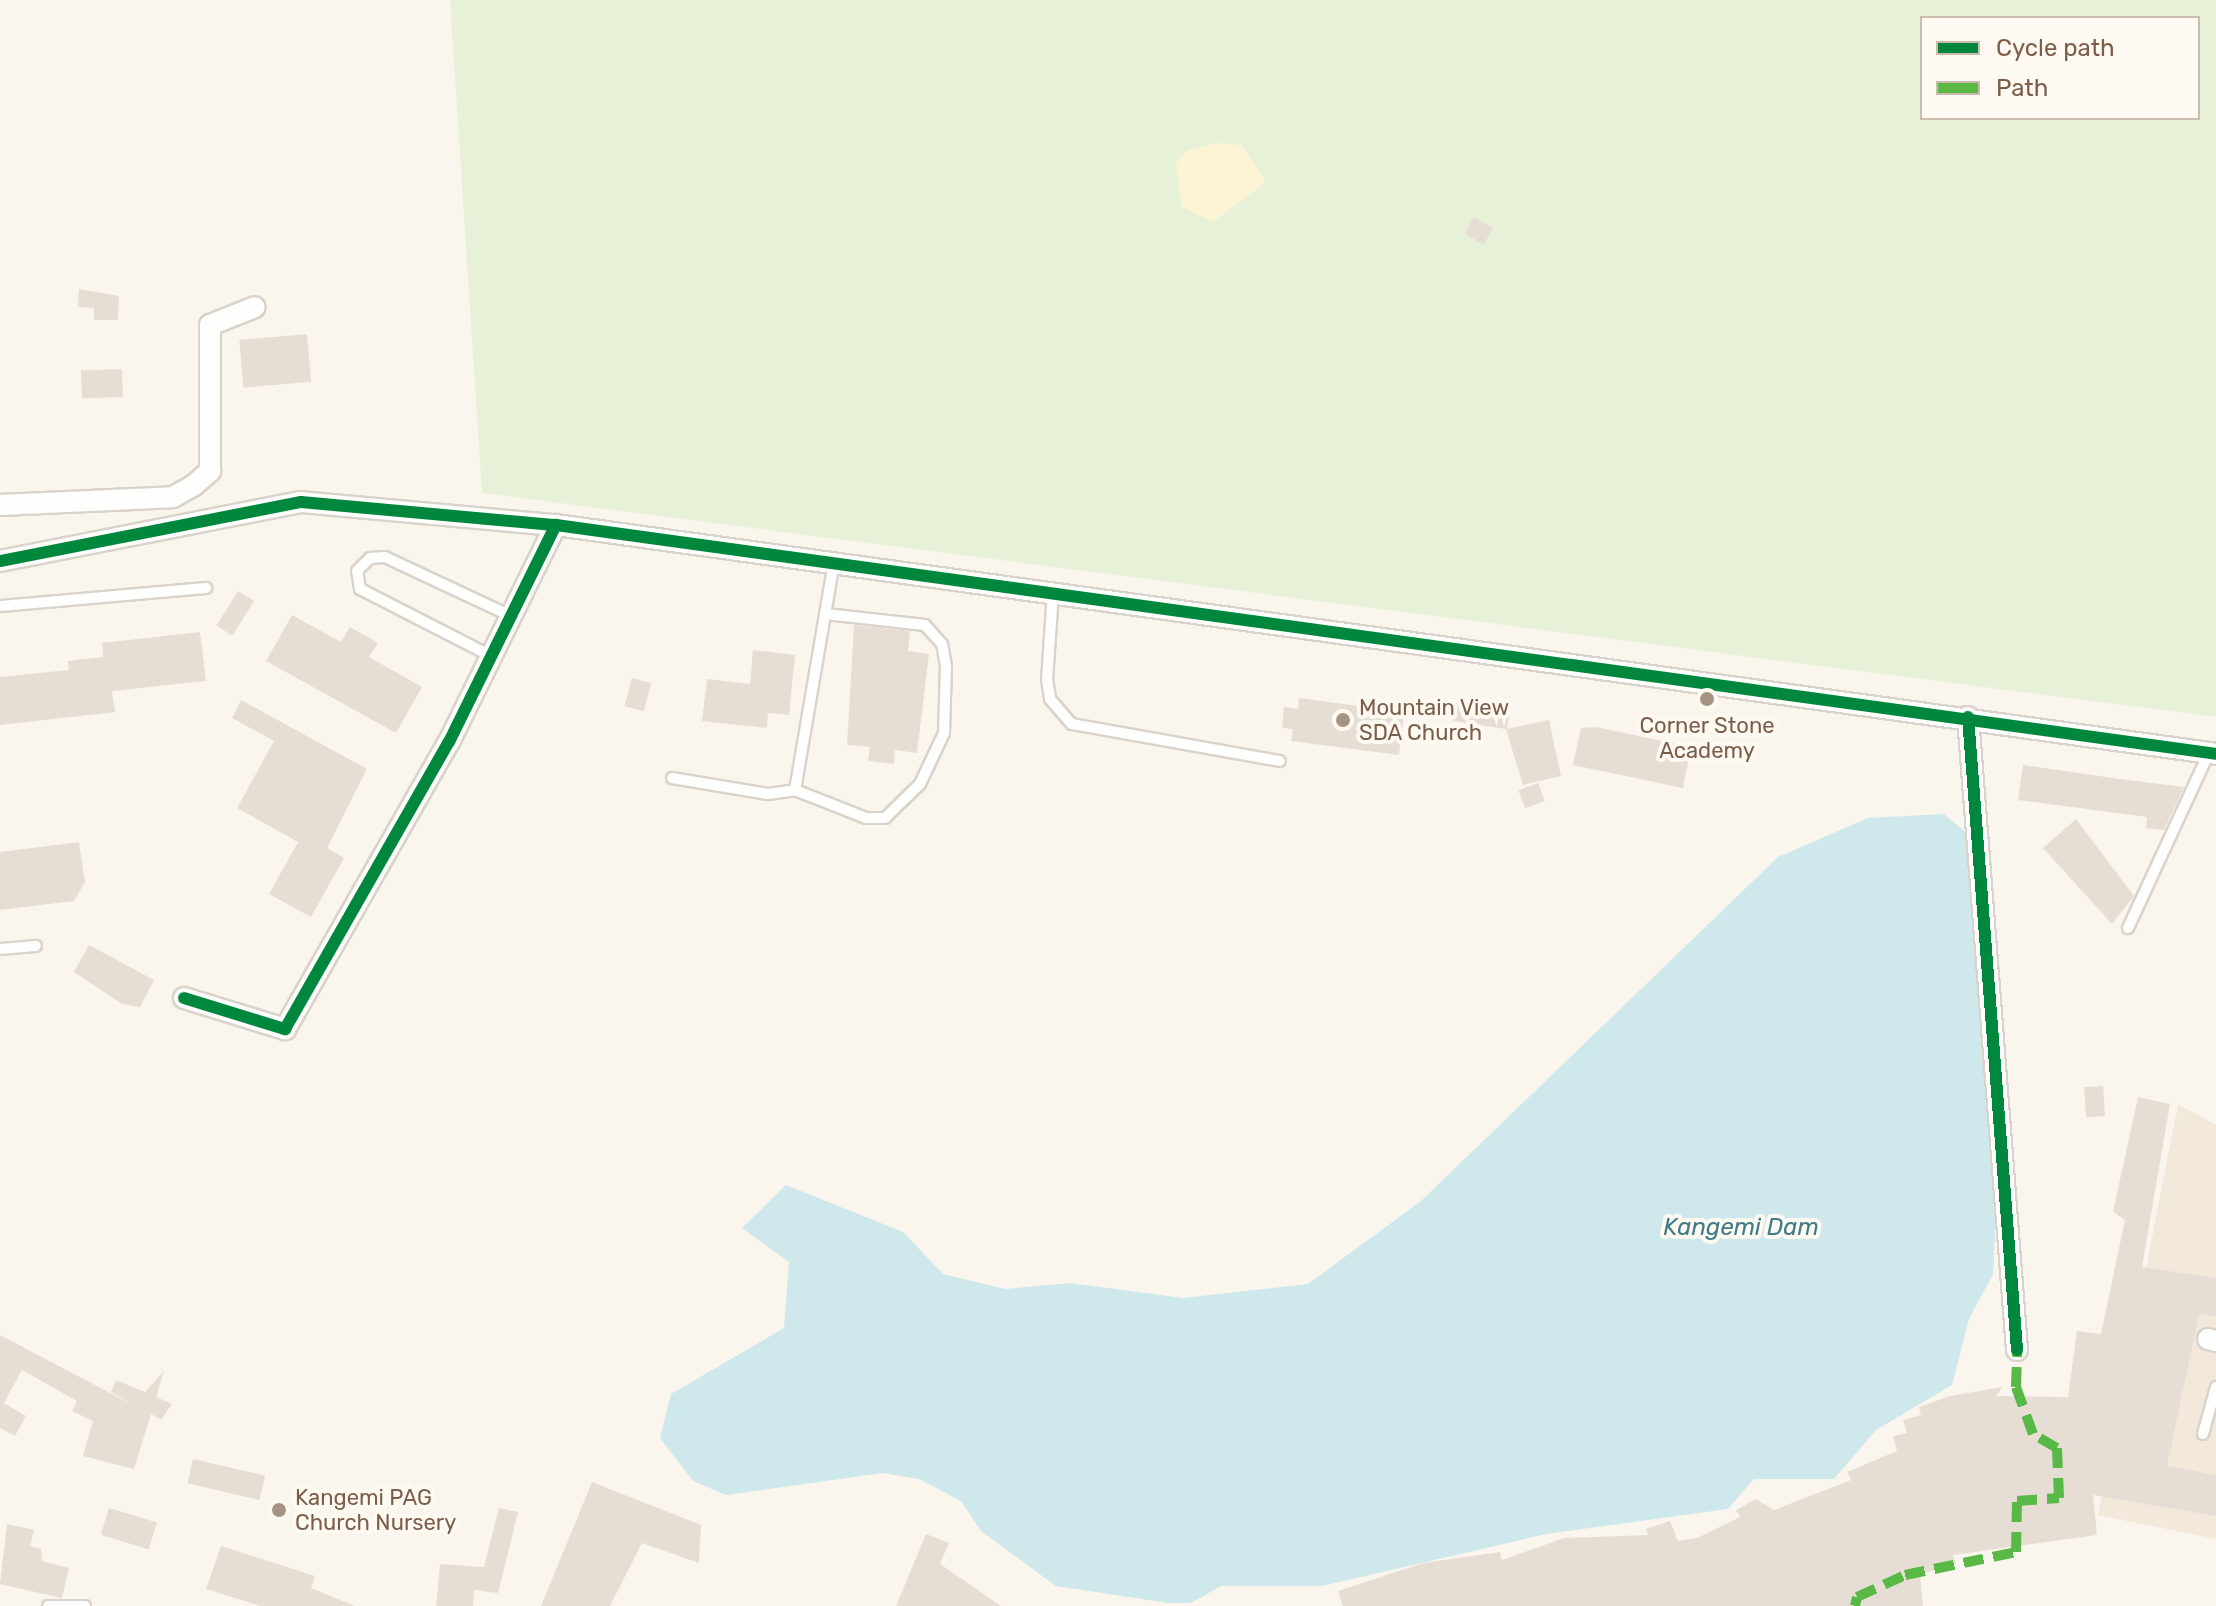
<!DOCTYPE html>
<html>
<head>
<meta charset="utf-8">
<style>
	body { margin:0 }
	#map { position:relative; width:2216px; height:1606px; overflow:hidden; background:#faf6ee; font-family:Rubik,sans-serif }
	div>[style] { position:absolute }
	.residential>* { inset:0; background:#f3e9db }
	.green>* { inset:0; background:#e6f1d8 }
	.sand>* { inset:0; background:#fdf4d6 }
	.water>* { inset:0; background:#cfe8eb }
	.building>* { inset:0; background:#e6ded5; transform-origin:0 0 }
	.roads { filter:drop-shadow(2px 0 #d9d3cc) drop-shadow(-2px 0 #d9d3cc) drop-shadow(0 2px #d9d3cc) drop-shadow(0 -2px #d9d3cc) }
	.service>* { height:10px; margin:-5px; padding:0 5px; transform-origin:5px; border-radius:5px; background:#fefefc }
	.minor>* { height:20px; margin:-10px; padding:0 10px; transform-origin:10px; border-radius:10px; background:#fefefc }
	.quiet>* { height:10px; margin-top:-5px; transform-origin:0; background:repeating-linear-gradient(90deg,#58b947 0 20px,transparent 0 30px) }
	.cycleway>* { height:12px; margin:-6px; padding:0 6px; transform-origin:6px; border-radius:6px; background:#00873e }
	.dots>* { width:22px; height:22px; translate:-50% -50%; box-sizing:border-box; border:4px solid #fffaf1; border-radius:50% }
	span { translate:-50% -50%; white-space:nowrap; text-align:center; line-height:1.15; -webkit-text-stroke:8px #fffaf1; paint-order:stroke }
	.poi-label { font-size:22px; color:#7b5d4a }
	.left { translate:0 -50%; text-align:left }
	.water-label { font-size:24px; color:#3f7a88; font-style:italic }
	.legend { position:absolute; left:1920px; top:16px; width:280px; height:104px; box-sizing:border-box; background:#fffaf1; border:2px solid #cabbae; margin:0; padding:10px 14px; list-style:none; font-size:24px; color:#7b5d4a }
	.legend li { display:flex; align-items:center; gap:16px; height:40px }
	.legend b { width:40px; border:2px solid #cabbae }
</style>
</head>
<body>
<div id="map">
	<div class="residential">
		<i style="clip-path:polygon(2178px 1104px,2216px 1125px,2216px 1539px,2098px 1515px)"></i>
	</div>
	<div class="green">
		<i style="clip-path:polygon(evenodd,450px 0,2216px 0,2216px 717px,482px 493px,450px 0,1922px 18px,2198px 18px,2198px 118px,1922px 118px,1922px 18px)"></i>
	</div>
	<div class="sand">
		<i style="clip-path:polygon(1216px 143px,1242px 145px,1266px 182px,1213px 222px,1182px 207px,1176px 163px,1186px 151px)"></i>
	</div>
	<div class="water">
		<i style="clip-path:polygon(1944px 814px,1968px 834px,1999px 1154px,1993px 1274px,1969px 1319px,1952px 1385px,1876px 1430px,1834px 1479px,1754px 1479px,1728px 1509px,1546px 1534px,1322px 1586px,1221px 1586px,1191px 1603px,1168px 1603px,1056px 1586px,981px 1531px,961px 1501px,919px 1479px,883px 1473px,726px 1495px,693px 1481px,660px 1438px,671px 1394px,784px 1328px,789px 1262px,742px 1228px,786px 1185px,903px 1232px,943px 1274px,1005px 1289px,1070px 1283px,1183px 1298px,1308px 1284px,1421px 1201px,1778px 857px,1868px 818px)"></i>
	</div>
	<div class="building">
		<i style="left:1474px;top:217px;width:22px;height:19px;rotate:30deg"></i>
		<i style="clip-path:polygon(79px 289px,119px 296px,118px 320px,94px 320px,94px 308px,78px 307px)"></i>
		<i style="left:307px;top:334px;width:48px;height:68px;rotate:85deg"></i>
		<i style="left:122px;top:369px;width:28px;height:41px;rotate:88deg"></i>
		<i style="left:238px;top:591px;width:19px;height:41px;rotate:32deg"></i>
		<i style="clip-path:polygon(292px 615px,341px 642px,350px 627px,378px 643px,369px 657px,422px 687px,396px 733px,266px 661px)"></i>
		<i style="clip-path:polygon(854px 625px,910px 631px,908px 651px,929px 654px,917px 753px,895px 750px,894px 764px,868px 761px,870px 747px,847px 745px)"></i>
		<i style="clip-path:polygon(200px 632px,206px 681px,112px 691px,115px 712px,0 725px,0 677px,69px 670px,68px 661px,103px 657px,102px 643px)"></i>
		<i style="clip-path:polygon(753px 650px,795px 655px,789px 715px,768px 713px,767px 728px,702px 721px,707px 679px,750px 684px)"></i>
		<i style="left:632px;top:678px;width:20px;height:29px;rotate:15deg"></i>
		<i style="clip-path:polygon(1299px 698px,1404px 712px,1399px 755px,1291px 741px,1293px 729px,1282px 728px,1284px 707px,1298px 709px)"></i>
		<i style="clip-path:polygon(241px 700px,367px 769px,327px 848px,344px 858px,311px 917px,269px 894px,298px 842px,237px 808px,274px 741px,232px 718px)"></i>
		<i style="clip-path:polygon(1457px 702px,1510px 711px,1507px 729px,1549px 720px,1561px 776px,1523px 785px,1506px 729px,1453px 721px)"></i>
		<i style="clip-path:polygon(1596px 727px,1691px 747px,1683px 788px,1573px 765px,1581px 728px)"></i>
		<i style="clip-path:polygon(2023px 765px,2120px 779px,2184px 787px,2164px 830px,2146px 828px,2147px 817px,2018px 800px)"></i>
		<i style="left:1538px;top:783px;width:19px;height:21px;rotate:69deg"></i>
		<i style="clip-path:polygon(2076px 819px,2134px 896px,2112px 924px,2043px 848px)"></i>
		<i style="clip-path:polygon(79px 842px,85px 882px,74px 901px,0 910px,0 852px)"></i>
		<i style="clip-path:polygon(89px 945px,154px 980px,140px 1007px,122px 1004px,74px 972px)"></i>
		<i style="left:2103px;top:1086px;width:30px;height:19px;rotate:86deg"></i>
		<i style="clip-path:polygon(2138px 1097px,2170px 1104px,2142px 1267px,2216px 1278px,2216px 1316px,2199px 1314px,2167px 1466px,2216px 1475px,2216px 1516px,2093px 1495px,2097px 1535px,1953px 1555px,1956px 1564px,1920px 1574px,1923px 1606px,1343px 1606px,1338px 1591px,1423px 1563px,1500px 1552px,1502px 1560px,1564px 1538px,1648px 1535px,1646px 1529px,1670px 1521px,1678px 1541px,1697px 1538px,1740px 1517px,1736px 1510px,1756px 1499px,1774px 1510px,1851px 1480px,1847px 1472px,1897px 1451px,1893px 1436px,1907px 1433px,1903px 1420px,1921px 1415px,1919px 1407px,1950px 1396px,2003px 1387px,1996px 1396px,2068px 1397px,2077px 1331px,2101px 1334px,2125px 1220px,2113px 1212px)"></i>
		<i style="clip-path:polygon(0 1335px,135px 1406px,111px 1392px,116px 1380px,145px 1392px,164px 1371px,156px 1397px,172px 1404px,161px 1420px,151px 1414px,134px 1469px,83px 1456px,93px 1421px,72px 1411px,77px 1401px,22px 1370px,4px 1403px,26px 1416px,15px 1436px,0 1428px)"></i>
		<i style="left:193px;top:1459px;width:74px;height:25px;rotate:13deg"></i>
		<i style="clip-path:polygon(592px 1482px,701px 1525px,699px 1563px,642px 1543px,610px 1606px,541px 1606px)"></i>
		<i style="left:109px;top:1508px;width:50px;height:28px;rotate:17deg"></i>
		<i style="clip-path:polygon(499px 1508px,518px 1512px,498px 1593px,474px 1590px,473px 1606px,436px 1606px,440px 1564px,484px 1567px)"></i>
		<i style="clip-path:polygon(7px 1524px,34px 1530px,30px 1546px,41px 1549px,42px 1561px,69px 1568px,62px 1598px,0 1584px)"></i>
		<i style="clip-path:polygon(926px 1534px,949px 1543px,940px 1564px,1001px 1606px,896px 1606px)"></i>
		<i style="clip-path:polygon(221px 1546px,315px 1576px,311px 1588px,355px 1606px,261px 1606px,206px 1589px)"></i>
	</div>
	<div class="roads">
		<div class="service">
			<i style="left:1053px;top:592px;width:87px;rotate:93.9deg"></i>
			<i style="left:1047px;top:679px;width:20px;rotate:81deg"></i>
			<i style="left:1050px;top:699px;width:33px;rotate:49deg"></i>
			<i style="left:1072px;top:724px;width:211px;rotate:10.1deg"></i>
			<i style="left:0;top:606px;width:207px;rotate:-5deg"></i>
			<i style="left:491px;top:656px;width:147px;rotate:-152.9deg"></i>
			<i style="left:360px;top:589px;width:18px;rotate:-99deg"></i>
			<i style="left:357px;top:571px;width:18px;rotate:-45deg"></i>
			<i style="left:370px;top:558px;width:15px;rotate:-4deg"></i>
			<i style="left:385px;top:557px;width:139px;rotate:25.1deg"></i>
			<i style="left:672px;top:778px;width:97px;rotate:9.5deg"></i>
			<i style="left:768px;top:794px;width:27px;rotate:-8deg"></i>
			<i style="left:795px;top:790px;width:230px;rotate:-80.3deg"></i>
			<i style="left:795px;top:790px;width:76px;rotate:21.5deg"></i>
			<i style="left:866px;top:818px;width:19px"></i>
			<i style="left:885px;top:818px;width:49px;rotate:-44.2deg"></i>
			<i style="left:920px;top:784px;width:56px;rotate:-64.8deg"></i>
			<i style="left:944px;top:733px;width:67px;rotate:-88.3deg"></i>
			<i style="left:946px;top:666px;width:22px;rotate:-100deg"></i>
			<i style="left:942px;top:644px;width:25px;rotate:-132deg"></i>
			<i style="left:925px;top:625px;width:100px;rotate:-173.7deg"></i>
			<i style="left:2128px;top:928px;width:193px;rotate:-65.2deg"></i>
			<i style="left:0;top:949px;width:36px;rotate:-5deg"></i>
			<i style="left:2203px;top:1434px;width:49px;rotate:-74.5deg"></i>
			<i style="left:48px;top:1606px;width:37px"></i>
		</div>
		<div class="minor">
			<i style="left:0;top:505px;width:173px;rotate:-2.6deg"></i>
			<i style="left:173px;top:497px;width:23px;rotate:-29deg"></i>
			<i style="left:193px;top:486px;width:23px;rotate:-41deg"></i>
			<i style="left:210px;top:471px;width:146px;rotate:-90deg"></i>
			<i style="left:210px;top:325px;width:48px;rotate:-21.8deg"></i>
			<i style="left:0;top:561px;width:307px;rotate:-11.1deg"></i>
			<i style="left:301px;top:502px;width:256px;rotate:5.2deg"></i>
			<i style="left:556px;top:525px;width:1676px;rotate:7.85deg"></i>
			<i style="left:1968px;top:717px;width:635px;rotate:85.57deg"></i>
			<i style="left:184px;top:998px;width:106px;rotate:17.1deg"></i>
			<i style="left:285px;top:1029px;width:331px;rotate:-60.3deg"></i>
			<i style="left:449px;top:742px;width:242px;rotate:-63.8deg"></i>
			<i style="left:2208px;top:1339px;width:8px;rotate:14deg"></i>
		</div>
	</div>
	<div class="quiet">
		<i style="left:1855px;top:1606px;width:9px;rotate:-77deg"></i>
		<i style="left:1857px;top:1597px;width:53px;rotate:-24.6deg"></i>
		<i style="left:1905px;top:1575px;width:113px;rotate:-11.7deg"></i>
		<i style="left:2016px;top:1552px;width:51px;rotate:-88.9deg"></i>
		<i style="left:2017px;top:1501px;width:42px;rotate:-4.1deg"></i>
		<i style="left:2059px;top:1498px;width:50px;rotate:-92.3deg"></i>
		<i style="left:2057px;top:1448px;width:28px;rotate:-150deg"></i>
		<i style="left:2033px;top:1434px;width:50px;rotate:-109.9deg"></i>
		<i style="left:2016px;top:1387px;width:37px;rotate:-88deg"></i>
	</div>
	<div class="cycleway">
		<i style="left:0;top:561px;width:307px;rotate:-11.1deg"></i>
		<i style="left:301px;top:502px;width:256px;rotate:5.2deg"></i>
		<i style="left:556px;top:525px;width:1676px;rotate:7.85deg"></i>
		<i style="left:1968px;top:717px;width:635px;rotate:85.57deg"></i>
		<i style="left:184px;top:998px;width:106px;rotate:17.1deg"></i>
		<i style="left:285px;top:1029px;width:331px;rotate:-60.3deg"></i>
		<i style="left:449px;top:742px;width:242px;rotate:-63.8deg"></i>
	</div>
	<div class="dots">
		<i style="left:1707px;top:699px;background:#a79383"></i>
		<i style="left:1343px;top:720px;background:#a79383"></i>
		<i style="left:279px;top:1510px;background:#a79383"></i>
	</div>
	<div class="poi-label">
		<span class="left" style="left:1359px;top:720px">Mountain View<br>SDA Church</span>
		<span style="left:1707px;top:738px">Corner Stone<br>Academy</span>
		<span class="left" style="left:295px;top:1510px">Kangemi PAG<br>Church Nursery</span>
	</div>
	<div class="water-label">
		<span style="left:1741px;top:1228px">Kangemi Dam</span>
	</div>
	<ul class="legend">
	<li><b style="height:10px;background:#00873e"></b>Cycle path</li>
	<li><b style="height:10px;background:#58b947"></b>Path</li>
	</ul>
</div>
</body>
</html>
